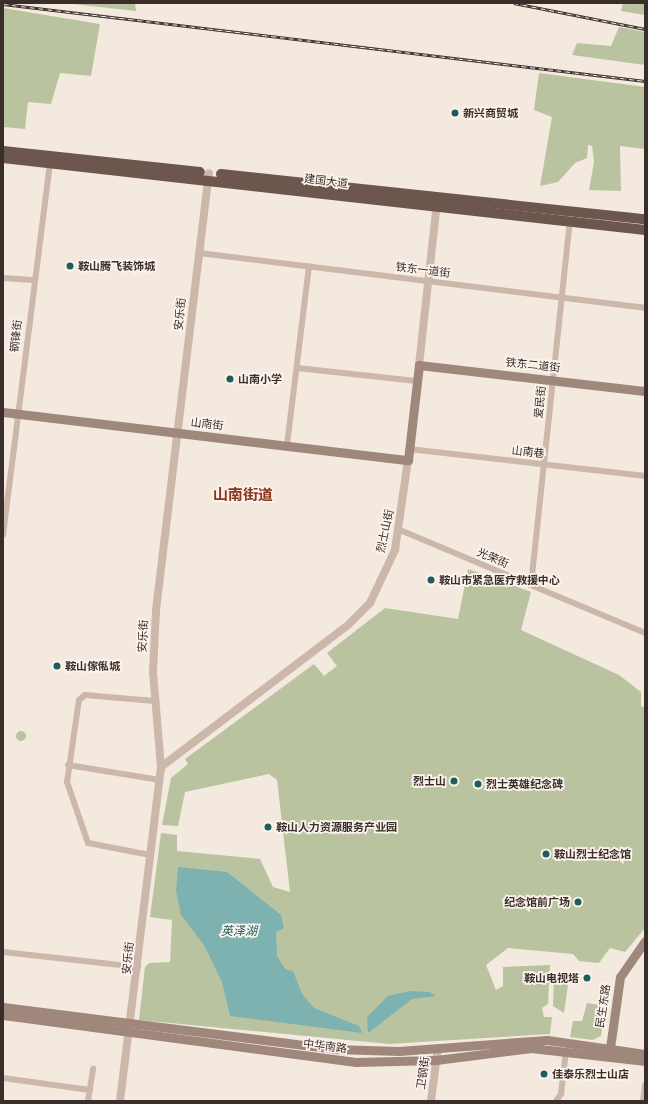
<!DOCTYPE html>
<html>
<head>
<meta charset="utf-8">
<style>
	body { margin:0 }
	#map { position:relative; width:648px; height:1104px; overflow:hidden; background:#f4e9df; font-family:Cabin,"Noto Sans SC",sans-serif }
	div>[style] { position:absolute }
	.green>* { inset:0; background:#b9c39f }
	.round { border-radius:50% }
	.water>* { inset:0; background:#7db2b1 }
	.minor>* { height:6px; margin:-3px; padding:0 3px; transform-origin:3px; border-radius:3px; background:#ccb8ab }
	.tertiary>* { height:8px; margin:-4px; padding:0 4px; transform-origin:4px; border-radius:4px; background:#ccb8ab }
	.secondary>* { height:9px; margin:-4.5px; padding:0 4.5px; transform-origin:4.5px; border-radius:4.5px; background:#a0877c }
	.trunk>* { height:10px; margin:-5px; padding:0 5px; transform-origin:5px; border-radius:5px; background:#6c564e }
	.rail>* { height:3px; margin-top:-1.5px; transform-origin:0; background:repeating-linear-gradient(90deg,#fbf3ec 0 4.5px,#3a2e2a 0 9px); box-sizing:border-box; border-block:1px solid #3a2e2a }
	.dots>* { width:11px; height:11px; translate:-50% -50%; box-sizing:border-box; border:2px solid #fbf3ec; border-radius:50% }
	span { translate:-50% -50%; white-space:nowrap; text-align:center; line-height:1.15; -webkit-text-stroke:3.5px #fbf3ec; paint-order:stroke }
	.poi-label { font-size:11px; color:#3a2e2a; font-weight:700 }
	.left { translate:0 -50%; text-align:left }
	.right { translate:-100% -50%; text-align:right }
	.street-label { font-size:11px; color:#3a2e2a }
	.water-label { font-size:12px; color:#1e5c5d; font-style:italic }
	.district-label { font-size:15px; color:#8b3521; font-weight:700 }
	.frame { position:absolute; inset:0; border:4px solid #3a2e2a; pointer-events:none }
</style>
</head>
<body>
<div id="map">
	<div class="green">
		<i style="clip-path:polygon(66px 3px,135px 3px,136px 11px,73px 4px)"></i>
		<i style="clip-path:polygon(623px 3px,645px 3px,645px 15px,621px 11px)"></i>
		<i style="clip-path:polygon(3px 8px,100px 24px,91px 76px,60px 73px,51px 104px,28px 102px,25px 129px,3px 127px)"></i>
		<i style="clip-path:polygon(619px 27px,645px 32px,645px 65px,572px 55px,577px 43px,611px 46px)"></i>
		<i style="clip-path:polygon(539px 73px,645px 87px,645px 149px,620px 146px,621px 191px,589px 190px,594px 162px,592px 146px,588px 145px,587px 158px,575px 163px,558px 182px,540px 186px,552px 117px,534px 110px)"></i>
		<i style="clip-path:polygon(468px 569px,531px 592px,521px 630px,619px 675px,641px 692px,641px 706px,645px 708px,645px 928px,625px 952px,610px 948px,599px 963px,579px 961px,573px 954px,508px 948px,486px 965px,496px 990px,503px 986px,503px 967px,550px 965px,548px 1004px,542px 1008px,544px 1017px,552px 1017px,550px 1034px,389px 1044px,139px 1020px,145px 967px,149px 963px,170px 962px,172px 920px,150px 917px,161px 833px,177px 835px,177px 851px,260px 859px,273px 887px,290px 892px,277px 780px,269px 774px,185px 792px,178px 826px,162px 825px,171px 778px,188px 764px,185px 759px,314px 664px,324px 676px,337px 666px,327px 653px,385px 608px,458px 619px)"></i>
		<i class="round" style="left:16px;top:731px;width:10px;height:10px"></i>
		<i style="clip-path:polygon(554px 977px,569px 978px,564px 1013px,553px 1006px)"></i>
		<i style="clip-path:polygon(587px 1003px,605px 1006px,601px 1036px,593px 1040px,570px 1037px,573px 1021px,582px 1021px)"></i>
	</div>
	<div class="water">
		<i style="clip-path:polygon(178px 867px,227px 872px,281px 915px,284px 928px,276px 932px,277px 956px,285px 969px,293px 971px,302px 994px,314px 1008px,359px 1026px,362px 1033px,230px 1016px,222px 982px,204px 945px,181px 915px,176px 891px)"></i>
		<i style="clip-path:polygon(410px 991px,429px 992px,436px 996px,412px 999px,368px 1033px,367px 1017px,388px 996px)"></i>
	</div>
	<div class="minor">
		<i style="left:199px;top:253px;width:449px;rotate:7deg"></i>
		<i style="left:3px;top:278px;width:30px;rotate:4deg"></i>
		<i style="left:297px;top:368px;width:120px;rotate:6.2deg"></i>
		<i style="left:287px;top:445px;width:180px;rotate:-83deg"></i>
		<i style="left:409px;top:449px;width:238px;rotate:6.5deg"></i>
		<i style="left:400px;top:530px;width:266px;rotate:22.8deg"></i>
		<i style="left:3px;top:535px;width:374px;rotate:-82.8deg"></i>
		<i style="left:531px;top:585px;width:366px;rotate:-83.9deg"></i>
		<i style="left:68px;top:765px;width:93px;rotate:9.3deg"></i>
		<i style="left:150px;top:855px;width:63px;rotate:-169deg"></i>
		<i style="left:88px;top:843px;width:65px;rotate:-109deg"></i>
		<i style="left:67px;top:782px;width:83px;rotate:-81.7deg"></i>
		<i style="left:79px;top:700px;width:8px;rotate:-40deg"></i>
		<i style="left:85px;top:695px;width:70px;rotate:4.9deg"></i>
		<i style="left:3px;top:952px;width:136px;rotate:6.3deg"></i>
		<i style="left:3px;top:1078px;width:88px;rotate:7.9deg"></i>
		<i style="left:88px;top:1101px;width:33px;rotate:-81deg"></i>
		<i style="left:556px;top:1101px;width:9px;rotate:-54deg"></i>
		<i style="left:561px;top:1094px;width:43px;rotate:-83.4deg"></i>
		<i style="left:643px;top:1101px;width:16px;rotate:-83deg"></i>
	</div>
	<div class="tertiary">
		<i style="left:419px;top:365px;width:165px;rotate:-83.7deg"></i>
		<i style="left:161px;top:767px;width:233px;rotate:-37.2deg"></i>
		<i style="left:347px;top:626px;width:33px;rotate:-45deg"></i>
		<i style="left:370px;top:603px;width:59px;rotate:-64.7deg"></i>
		<i style="left:395px;top:550px;width:91px;rotate:-81.8deg"></i>
		<i style="left:120px;top:1101px;width:337px;rotate:-83deg"></i>
		<i style="left:161px;top:767px;width:95px;rotate:-94.8deg"></i>
		<i style="left:153px;top:672px;width:62px;rotate:-87.2deg"></i>
		<i style="left:156px;top:610px;width:440px;rotate:-83.1deg"></i>
		<i style="left:431px;top:1101px;width:53px;rotate:-82.5deg"></i>
	</div>
	<div class="secondary">
		<i style="left:3px;top:412px;width:408px;rotate:6.8deg"></i>
		<i style="left:408px;top:460px;width:96px;rotate:-83.4deg"></i>
		<i style="left:419px;top:365px;width:227px;rotate:6.6deg"></i>
		<i style="left:3px;top:1007px;width:334px;rotate:7.2deg"></i>
		<i style="left:334px;top:1049px;width:65px;rotate:1.8deg"></i>
		<i style="left:399px;top:1051px;width:148px;rotate:-4.3deg"></i>
		<i style="left:547px;top:1040px;width:99px;rotate:8.1deg"></i>
		<i style="left:3px;top:1015px;width:356px;rotate:7.6deg"></i>
		<i style="left:356px;top:1062px;width:80px;rotate:-1.4deg"></i>
		<i style="left:436px;top:1060px;width:96px;rotate:-7.2deg"></i>
		<i style="left:531px;top:1048px;width:115px;rotate:6.5deg"></i>
		<i style="left:609px;top:1055px;width:79px;rotate:-82deg"></i>
		<i style="left:620px;top:977px;width:44px;rotate:-55.2deg"></i>
	</div>
	<div class="trunk">
		<i style="left:3px;top:151px;width:198px;rotate:6.1deg"></i>
		<i style="left:3px;top:158px;width:646px;rotate:6.4deg"></i>
		<i style="left:221px;top:174px;width:426px;rotate:6.1deg"></i>
	</div>
	<div class="rail">
		<i style="left:514px;top:3px;width:134px;rotate:11.2deg"></i>
		<i style="left:3px;top:4px;width:647px;rotate:6.84deg"></i>
	</div>
	<div class="dots">
		<i style="left:455px;top:113px;background:#1e5c5d"></i>
		<i style="left:70px;top:266px;background:#1e5c5d"></i>
		<i style="left:230px;top:379px;background:#1e5c5d"></i>
		<i style="left:431px;top:580px;background:#1e5c5d"></i>
		<i style="left:57px;top:666px;background:#1e5c5d"></i>
		<i style="left:454px;top:781px;background:#1e5c5d"></i>
		<i style="left:478px;top:784px;background:#1e5c5d"></i>
		<i style="left:268px;top:827px;background:#1e5c5d"></i>
		<i style="left:546px;top:854px;background:#1e5c5d"></i>
		<i style="left:578px;top:902px;background:#1e5c5d"></i>
		<i style="left:587px;top:978px;background:#1e5c5d"></i>
		<i style="left:544px;top:1074px;background:#1e5c5d"></i>
	</div>
	<div class="poi-label">
		<span class="left" style="left:463px;top:113px">新兴商贸城</span>
		<span class="left" style="left:78px;top:266px">鞍山腾飞装饰城</span>
		<span class="left" style="left:238px;top:379px">山南小学</span>
		<span class="left" style="left:439px;top:580px">鞍山市紧急医疗救援中心</span>
		<span class="left" style="left:65px;top:666px">鞍山傢俬城</span>
		<span class="right" style="left:446px;top:781px">烈士山</span>
		<span class="left" style="left:486px;top:784px">烈士英雄纪念碑</span>
		<span class="left" style="left:276px;top:827px">鞍山人力资源服务产业园</span>
		<span class="left" style="left:554px;top:854px">鞍山烈士纪念馆</span>
		<span class="right" style="left:570px;top:902px">纪念馆前广场</span>
		<span class="right" style="left:579px;top:978px">鞍山电视塔</span>
		<span class="left" style="left:552px;top:1074px">佳泰乐烈士山店</span>
	</div>
	<div class="street-label">
		<span style="left:326px;top:181px;rotate:7deg">建国大道</span>
		<span style="left:423px;top:270px;rotate:7deg">铁东一道街</span>
		<span style="left:180px;top:314px;rotate:-84deg">安乐街</span>
		<span style="left:16px;top:336px;rotate:-83deg">钢锋街</span>
		<span style="left:533px;top:365px;rotate:6deg">铁东二道街</span>
		<span style="left:540px;top:402px;rotate:-84deg">爱民街</span>
		<span style="left:207px;top:424px;rotate:7deg">山南街</span>
		<span style="left:528px;top:452px;rotate:6deg">山南巷</span>
		<span style="left:385px;top:531px;rotate:-78deg">烈士山街</span>
		<span style="left:493px;top:558px;rotate:23deg">光荣街</span>
		<span style="left:143px;top:636px;rotate:-87deg">安乐街</span>
		<span style="left:128px;top:958px;rotate:-84deg">安乐街</span>
		<span style="left:603px;top:1006px;rotate:-81deg">民生东路</span>
		<span style="left:325px;top:1046px;rotate:7deg">中华南路</span>
		<span style="left:423px;top:1073px;rotate:-82deg">卫钢街</span>
	</div>
	<div class="water-label">
		<span style="left:239px;top:931px">英泽湖</span>
	</div>
	<div class="district-label">
		<span style="left:243px;top:496px">山南街道</span>
	</div>
	<div class="frame"></div>
</div>
</body>
</html>
